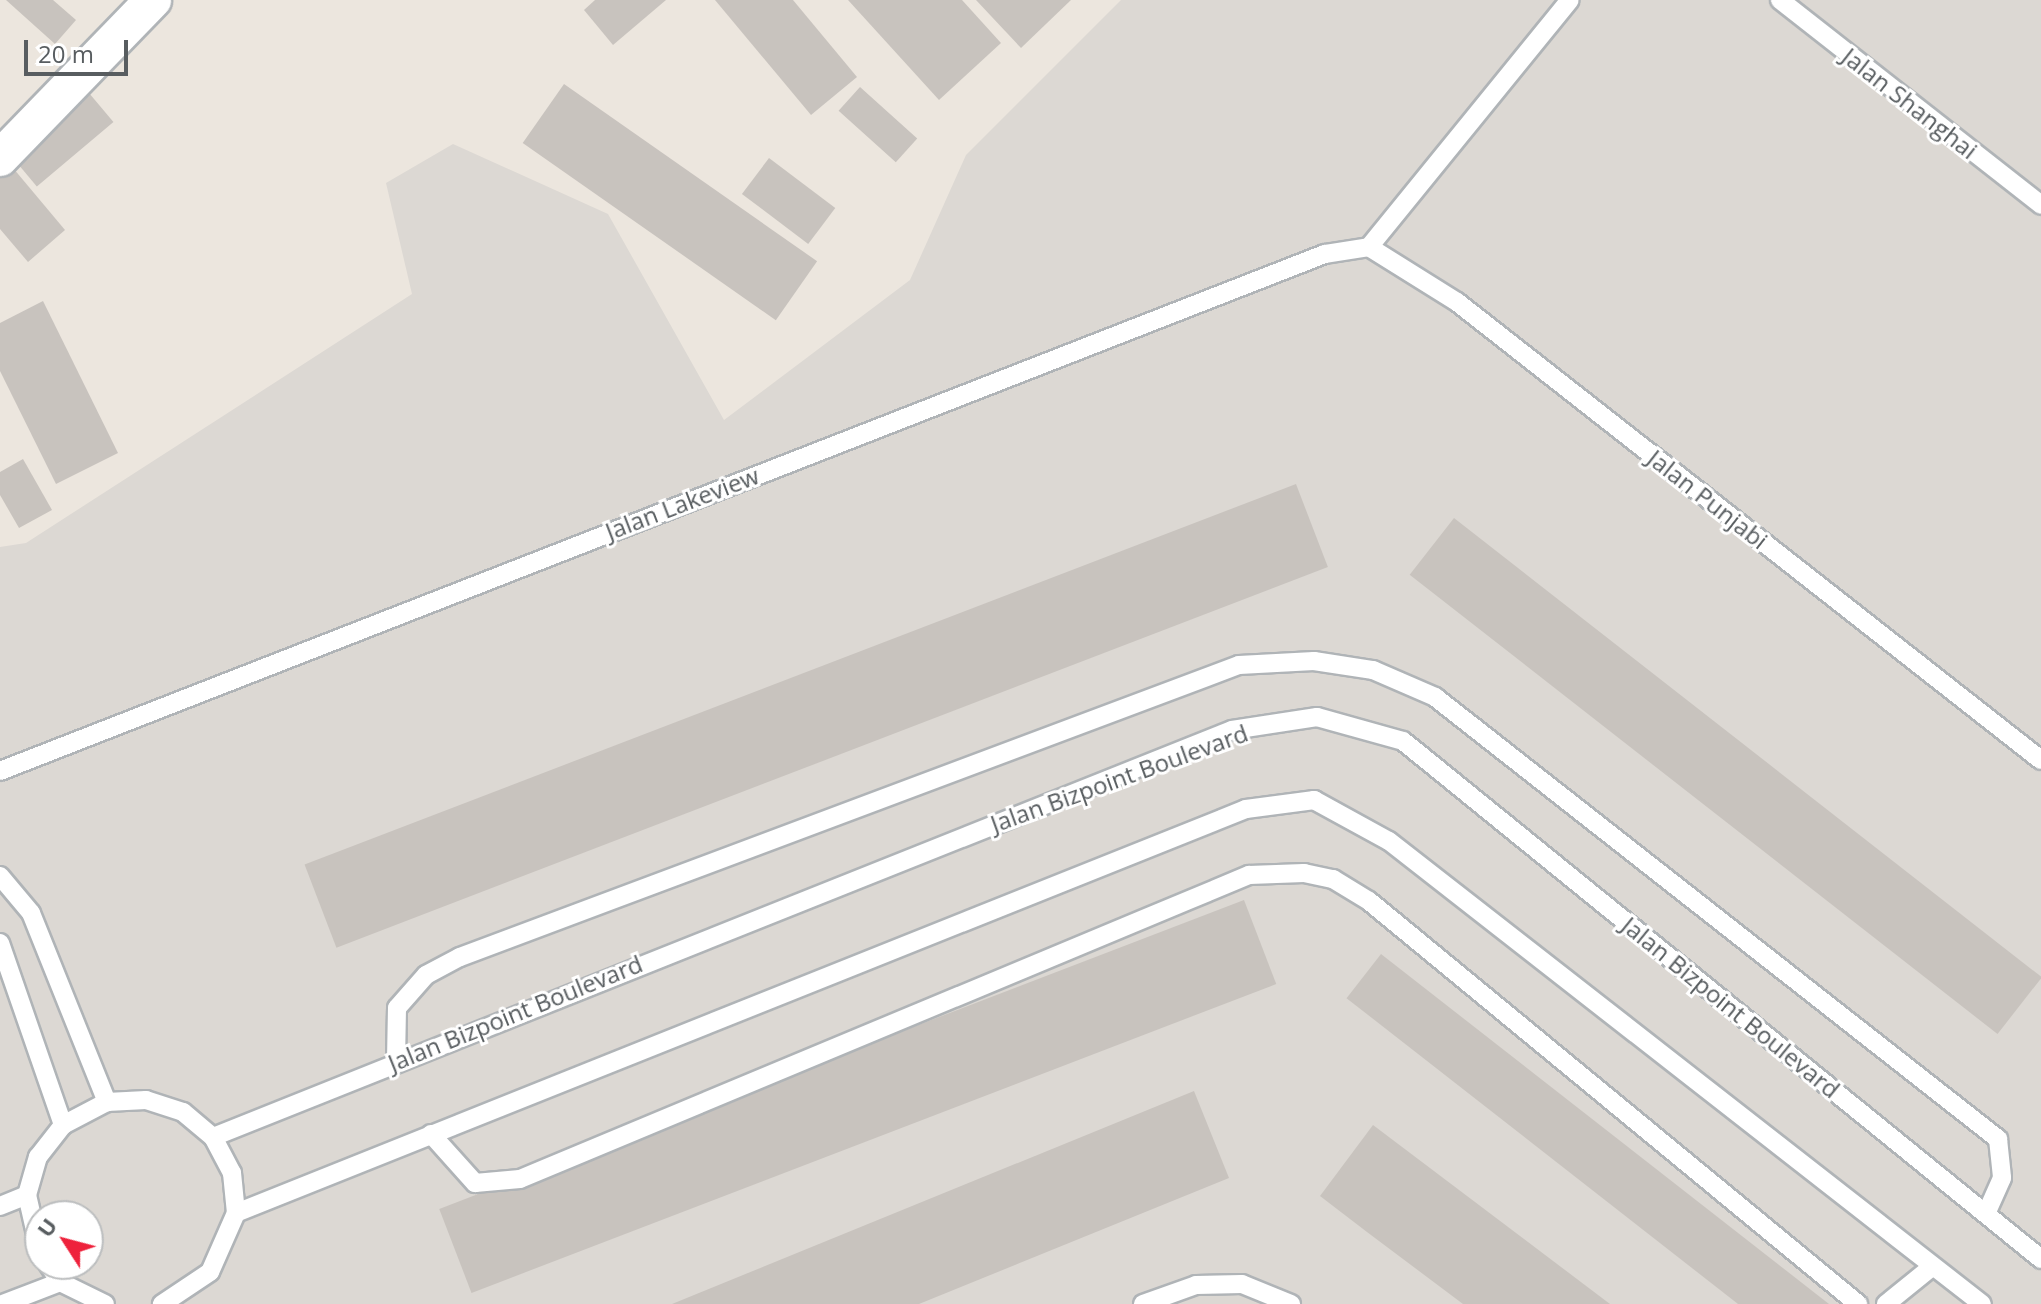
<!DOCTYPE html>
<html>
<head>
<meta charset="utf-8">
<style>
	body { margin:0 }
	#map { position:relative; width:2041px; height:1304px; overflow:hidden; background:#ece6de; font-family:"Open Sans",sans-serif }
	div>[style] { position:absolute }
	.industrial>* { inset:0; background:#dcd8d3 }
	.building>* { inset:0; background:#c8c3be; transform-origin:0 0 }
	.roads { filter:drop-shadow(2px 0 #b0b4b7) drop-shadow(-2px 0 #b0b4b7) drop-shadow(0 2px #b0b4b7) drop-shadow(0 -2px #b0b4b7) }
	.service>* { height:18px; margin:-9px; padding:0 9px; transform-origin:9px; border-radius:9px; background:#fff }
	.minor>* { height:36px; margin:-18px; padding:0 18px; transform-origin:18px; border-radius:18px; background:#fff }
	span { translate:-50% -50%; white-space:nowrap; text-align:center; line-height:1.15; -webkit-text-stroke:6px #fff; paint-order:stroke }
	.street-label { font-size:24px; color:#585d60 }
	.north { position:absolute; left:24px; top:1200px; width:80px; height:80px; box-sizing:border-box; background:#fff; border:2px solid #bcbebf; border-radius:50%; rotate:306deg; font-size:22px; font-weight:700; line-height:32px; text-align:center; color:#585d60 }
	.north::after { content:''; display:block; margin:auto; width:28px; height:36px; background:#ee223c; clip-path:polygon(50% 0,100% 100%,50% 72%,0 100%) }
	.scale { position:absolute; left:24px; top:40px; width:104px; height:36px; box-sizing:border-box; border:4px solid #585d60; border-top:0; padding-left:10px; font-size:24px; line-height:28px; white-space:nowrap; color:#585d60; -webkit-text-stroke:6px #fff; paint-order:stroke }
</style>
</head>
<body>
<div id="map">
	<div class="industrial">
		<i style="clip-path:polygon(evenodd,1121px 0,2041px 0,2041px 1304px,0 1304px,0 547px,26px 543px,412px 294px,386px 183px,453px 144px,608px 214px,724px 420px,910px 280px,966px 155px,1121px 0,40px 1216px,88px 1216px,88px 1264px,40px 1264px,40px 1216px)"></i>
	</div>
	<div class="building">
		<i style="clip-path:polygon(6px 0,53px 0,76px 20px,55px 44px)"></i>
		<i style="clip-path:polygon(595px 0,666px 0,613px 45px,584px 10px)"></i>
		<i style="clip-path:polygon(715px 0,793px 0,857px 77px,811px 115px)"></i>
		<i style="clip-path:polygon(848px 0,962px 0,1001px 43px,939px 100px)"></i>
		<i style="clip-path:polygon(976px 0,1071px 0,1021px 48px)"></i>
		<i style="left:564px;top:84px;width:309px;height:72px;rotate:35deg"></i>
		<i style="left:860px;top:87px;width:77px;height:32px;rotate:42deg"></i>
		<i style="left:89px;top:93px;width:38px;height:100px;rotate:50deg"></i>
		<i style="left:769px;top:158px;width:83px;height:45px;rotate:37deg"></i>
		<i style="clip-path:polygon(8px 162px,65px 230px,28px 262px,0 229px,0 168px)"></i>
		<i style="clip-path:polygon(43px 301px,118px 453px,56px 484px,0 371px,0 323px)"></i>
		<i style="clip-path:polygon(23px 459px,52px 510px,19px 528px,0 495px,0 472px)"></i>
		<i style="left:1296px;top:484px;width:89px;height:1062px;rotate:69deg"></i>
		<i style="left:1454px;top:518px;width:746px;height:72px;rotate:38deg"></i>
		<i style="left:1244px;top:900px;width:90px;height:862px;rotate:69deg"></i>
		<i style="left:1381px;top:954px;width:574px;height:56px;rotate:38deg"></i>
		<i style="clip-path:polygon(1194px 1091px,1229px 1178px,919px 1304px,672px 1304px)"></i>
		<i style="clip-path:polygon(1373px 1125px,1520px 1236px,1610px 1304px,1463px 1304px,1367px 1232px,1320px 1196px)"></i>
	</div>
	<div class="roads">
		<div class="service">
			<i style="left:1780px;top:0;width:332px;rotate:38.1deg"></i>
			<i style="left:1369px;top:247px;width:104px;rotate:32deg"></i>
			<i style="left:1457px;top:302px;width:742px;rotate:38.11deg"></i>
			<i style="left:1369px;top:247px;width:318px;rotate:-50.9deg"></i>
			<i style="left:0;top:771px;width:1422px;rotate:-21.32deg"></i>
			<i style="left:1325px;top:254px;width:45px;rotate:-9deg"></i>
			<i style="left:0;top:876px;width:48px;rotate:50deg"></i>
			<i style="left:31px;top:913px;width:204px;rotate:68.1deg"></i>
			<i style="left:0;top:943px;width:193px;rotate:70.9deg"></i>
			<i style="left:396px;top:1060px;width:52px;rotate:-88.9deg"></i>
			<i style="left:397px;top:1008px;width:44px;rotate:-48.7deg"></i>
			<i style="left:426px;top:975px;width:38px;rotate:-28deg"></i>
			<i style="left:460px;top:957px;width:832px;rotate:-20.55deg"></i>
			<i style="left:1239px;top:665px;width:75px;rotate:-3.1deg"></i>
			<i style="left:1314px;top:661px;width:60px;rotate:8.7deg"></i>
			<i style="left:1373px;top:670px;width:68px;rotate:23.5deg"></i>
			<i style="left:1435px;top:697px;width:716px;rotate:38.13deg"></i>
			<i style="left:1998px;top:1139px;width:39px;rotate:84deg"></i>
			<i style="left:2002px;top:1178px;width:39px;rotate:114deg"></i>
			<i style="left:431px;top:1134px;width:66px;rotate:48.1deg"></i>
			<i style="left:475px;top:1183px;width:45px;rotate:-5.1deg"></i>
			<i style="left:520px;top:1179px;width:790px;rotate:-22.64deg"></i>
			<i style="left:1249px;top:875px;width:55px;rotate:-2.1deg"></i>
			<i style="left:1304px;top:873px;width:30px;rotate:12deg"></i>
			<i style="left:1333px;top:879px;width:42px;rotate:31.4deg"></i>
			<i style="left:1369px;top:901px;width:634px;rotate:39.49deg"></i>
			<i style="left:213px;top:1137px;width:1097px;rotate:-21.77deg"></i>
			<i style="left:1232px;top:730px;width:86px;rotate:-8.7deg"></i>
			<i style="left:1317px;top:717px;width:89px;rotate:15.6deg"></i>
			<i style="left:1403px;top:741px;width:822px;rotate:39.07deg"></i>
			<i style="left:0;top:1206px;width:29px;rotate:-22deg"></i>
			<i style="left:236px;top:1213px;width:1088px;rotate:-21.8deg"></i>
			<i style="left:1246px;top:809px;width:69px;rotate:-7.5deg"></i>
			<i style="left:1314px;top:800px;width:85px;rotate:28.7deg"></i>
			<i style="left:1389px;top:841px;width:752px;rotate:37.98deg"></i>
			<i style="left:40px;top:1252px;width:58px;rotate:-102.8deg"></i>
			<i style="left:27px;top:1195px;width:40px;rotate:-74deg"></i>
			<i style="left:38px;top:1157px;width:41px;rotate:-52deg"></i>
			<i style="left:63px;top:1125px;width:50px;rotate:-27.6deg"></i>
			<i style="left:107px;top:1102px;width:39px;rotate:-3deg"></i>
			<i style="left:146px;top:1100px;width:39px;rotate:18deg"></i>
			<i style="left:183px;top:1112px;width:39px;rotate:40deg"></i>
			<i style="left:213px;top:1137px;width:41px;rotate:62.2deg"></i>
			<i style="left:232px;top:1173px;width:40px;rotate:84.3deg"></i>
			<i style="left:236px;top:1213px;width:64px;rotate:113.8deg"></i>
			<i style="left:210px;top:1272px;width:58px;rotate:146.3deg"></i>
			<i style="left:48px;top:1264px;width:22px;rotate:56deg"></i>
			<i style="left:60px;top:1282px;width:50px;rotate:26.1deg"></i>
			<i style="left:3px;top:1304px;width:61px;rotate:-21.1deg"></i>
			<i style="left:1143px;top:1304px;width:56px;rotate:-19.7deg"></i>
			<i style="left:1196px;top:1285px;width:46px;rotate:-1.2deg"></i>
			<i style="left:1242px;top:1284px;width:53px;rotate:22.2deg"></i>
			<i style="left:1886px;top:1304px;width:60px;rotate:-39deg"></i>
		</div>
		<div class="minor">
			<i style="left:0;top:158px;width:220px;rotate:-45.9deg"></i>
		</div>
	</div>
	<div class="street-label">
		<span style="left:1910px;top:103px;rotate:38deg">Jalan Shanghai</span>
		<span style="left:1708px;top:499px;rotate:38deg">Jalan Punjabi</span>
		<span style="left:682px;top:503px;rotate:-21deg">Jalan Lakeview</span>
		<span style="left:1119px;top:778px;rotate:-20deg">Jalan Bizpoint Boulevard</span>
		<span style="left:1731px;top:1007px;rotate:39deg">Jalan Bizpoint Boulevard</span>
		<span style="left:515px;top:1013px;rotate:-22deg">Jalan Bizpoint Boulevard</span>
	</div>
	<div class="north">U</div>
	<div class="scale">20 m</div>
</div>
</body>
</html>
